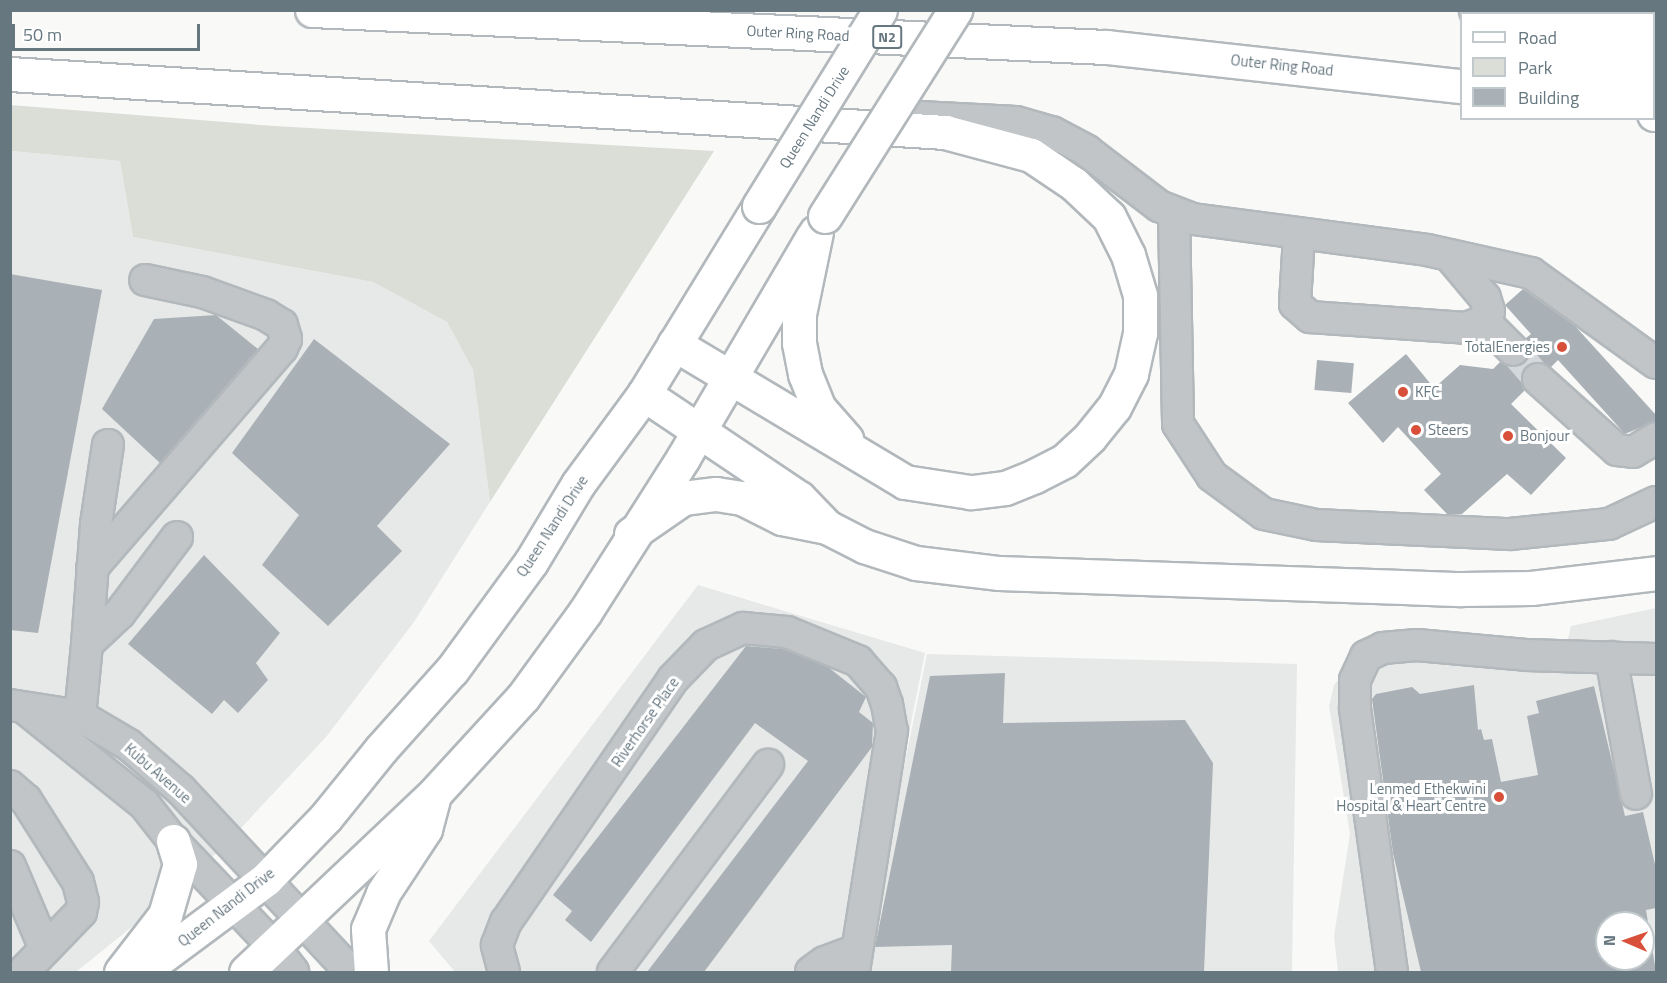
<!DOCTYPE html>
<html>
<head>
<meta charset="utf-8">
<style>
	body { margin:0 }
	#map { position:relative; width:1667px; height:983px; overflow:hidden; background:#f9f9f8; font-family:"Titillium Web",sans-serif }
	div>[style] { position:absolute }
	.built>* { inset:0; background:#e7e9e8 }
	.green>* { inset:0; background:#daded7 }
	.building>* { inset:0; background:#a9b1b6; transform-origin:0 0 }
	.minor-tunnel>* { height:30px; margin-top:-15px; transform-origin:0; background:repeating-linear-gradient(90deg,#d4d8da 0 30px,transparent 0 45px) }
	.roads { filter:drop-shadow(2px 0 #b2b8bb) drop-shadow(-2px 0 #b2b8bb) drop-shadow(0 2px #b2b8bb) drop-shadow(0 -2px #b2b8bb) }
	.minor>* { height:30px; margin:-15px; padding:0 15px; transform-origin:15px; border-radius:15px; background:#c1c5c8 }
	.major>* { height:33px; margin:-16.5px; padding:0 16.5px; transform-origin:16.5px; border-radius:16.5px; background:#fff }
	.highway>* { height:33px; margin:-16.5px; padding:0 16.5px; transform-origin:16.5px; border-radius:16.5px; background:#fff }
	.bridges { filter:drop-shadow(2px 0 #b2b8bb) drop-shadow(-2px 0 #b2b8bb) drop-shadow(0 2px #b2b8bb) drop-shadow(0 -2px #b2b8bb) }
	.major-bridge>* { height:33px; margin:-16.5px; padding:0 16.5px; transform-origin:16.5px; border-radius:16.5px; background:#fff }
	.dots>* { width:16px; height:16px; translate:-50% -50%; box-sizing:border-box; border:3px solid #fff; border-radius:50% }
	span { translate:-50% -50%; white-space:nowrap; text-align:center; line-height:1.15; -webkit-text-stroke:6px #fff; paint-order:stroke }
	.shield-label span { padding:2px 4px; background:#fff; border:2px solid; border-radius:4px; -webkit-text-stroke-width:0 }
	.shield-label { font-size:14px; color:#667780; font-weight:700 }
	.street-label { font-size:15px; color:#667780 }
	.poi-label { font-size:15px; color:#667780 }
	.right { translate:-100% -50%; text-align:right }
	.left { translate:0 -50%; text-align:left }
	.frame { position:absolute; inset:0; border:12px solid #667780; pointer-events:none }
	.legend { position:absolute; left:1460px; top:12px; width:195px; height:108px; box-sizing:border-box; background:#fff; border:2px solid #c2c9cc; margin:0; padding:8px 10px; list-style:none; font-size:18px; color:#667780 }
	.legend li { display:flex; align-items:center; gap:12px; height:30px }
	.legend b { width:30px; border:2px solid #c2c9cc }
	.north { position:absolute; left:1595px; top:911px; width:60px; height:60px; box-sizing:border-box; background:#fff; border:2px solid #c2c9cc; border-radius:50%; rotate:272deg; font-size:16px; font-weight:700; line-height:24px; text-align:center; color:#667780 }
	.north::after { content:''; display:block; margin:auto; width:21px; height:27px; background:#d85039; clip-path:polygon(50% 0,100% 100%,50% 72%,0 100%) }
	.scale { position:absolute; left:12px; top:24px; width:188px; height:27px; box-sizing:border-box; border:3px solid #667780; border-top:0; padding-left:8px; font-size:18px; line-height:21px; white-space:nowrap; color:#667780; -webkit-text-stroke:4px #fff; paint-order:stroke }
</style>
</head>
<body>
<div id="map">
	<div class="built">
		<i style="clip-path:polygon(10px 151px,120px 161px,133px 237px,373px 282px,447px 322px,473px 370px,490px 502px,414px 622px,326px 737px,227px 843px,175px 892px,76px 972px,11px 972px)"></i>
		<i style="clip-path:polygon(698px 585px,925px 653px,861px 972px,455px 972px,429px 941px)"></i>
		<i style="clip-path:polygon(evenodd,1656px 608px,1656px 972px,1338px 972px,1334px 936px,1350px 834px,1329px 706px,1334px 685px,1368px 645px,1565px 651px,1571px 626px,1656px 608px,1607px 923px,1643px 923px,1643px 959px,1607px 959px,1607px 923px)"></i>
		<i style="clip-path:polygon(927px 654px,1297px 664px,1292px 972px,862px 972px)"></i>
	</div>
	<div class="green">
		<i style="clip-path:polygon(10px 105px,274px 126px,714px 151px,490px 502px,473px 370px,447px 322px,373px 282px,133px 237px,120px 161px,11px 151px)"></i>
	</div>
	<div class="building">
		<i style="clip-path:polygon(10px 274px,102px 290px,38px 633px,10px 630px)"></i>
		<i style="clip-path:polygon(1523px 289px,1575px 326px,1656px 415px,1656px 421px,1625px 434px,1558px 360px,1551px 367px,1532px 363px,1521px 375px,1525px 390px,1511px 404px,1566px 458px,1531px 495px,1507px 474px,1462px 514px,1447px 514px,1424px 490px,1441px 474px,1398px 427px,1383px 443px,1348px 403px,1406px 354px,1434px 388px,1460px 365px,1493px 369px,1500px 362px,1509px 367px,1525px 363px,1530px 354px,1526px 338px,1531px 334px,1505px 305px)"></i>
		<i style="clip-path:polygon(216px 315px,258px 349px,160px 463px,102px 409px,154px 319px)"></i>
		<i style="clip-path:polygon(314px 339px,450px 444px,377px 526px,402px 551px,328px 626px,262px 565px,299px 515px,232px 453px)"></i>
		<i style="left:1317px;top:360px;width:37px;height:30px;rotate:5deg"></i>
		<i style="clip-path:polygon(204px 555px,280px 633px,256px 663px,268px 680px,238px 713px,224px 700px,212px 714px,128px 644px)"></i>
		<i style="clip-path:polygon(746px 646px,783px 649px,828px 667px,866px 697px,859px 712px,873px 723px,872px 747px,704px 972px,647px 972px,808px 761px,755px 723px,591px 942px,565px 920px,572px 911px,553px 895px)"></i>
		<i style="clip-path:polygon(1005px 673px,1003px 723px,1185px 720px,1213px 763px,1204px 972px,951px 972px,952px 945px,875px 947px,930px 676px)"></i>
		<i style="clip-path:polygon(evenodd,1474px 685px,1478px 730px,1481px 729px,1484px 740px,1492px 739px,1501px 782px,1538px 775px,1527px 716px,1539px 713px,1536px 701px,1594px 686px,1625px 816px,1643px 812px,1656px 869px,1656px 908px,1646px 910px,1656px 972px,1421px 972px,1393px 853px,1372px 699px,1376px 694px,1412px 687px,1420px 694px,1474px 685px,1607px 923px,1643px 923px,1643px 959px,1607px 959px,1607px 923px)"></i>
	</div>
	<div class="minor-tunnel">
		<i style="left:1513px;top:350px;width:38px;rotate:49deg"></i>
	</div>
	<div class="roads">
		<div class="minor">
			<i style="left:920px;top:117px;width:96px;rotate:3deg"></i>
			<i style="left:1016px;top:122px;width:37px;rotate:16deg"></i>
			<i style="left:1052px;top:132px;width:40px;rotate:28deg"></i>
			<i style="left:1087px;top:151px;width:91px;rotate:37.4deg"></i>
			<i style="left:1159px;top:206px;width:36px;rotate:21deg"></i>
			<i style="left:1193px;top:219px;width:236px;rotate:7.5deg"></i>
			<i style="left:1427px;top:250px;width:107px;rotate:12.5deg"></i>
			<i style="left:1531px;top:273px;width:154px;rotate:35.8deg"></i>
			<i style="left:1174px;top:214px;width:210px;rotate:88.9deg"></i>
			<i style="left:1178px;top:424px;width:62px;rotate:56.8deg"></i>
			<i style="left:1212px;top:476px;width:64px;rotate:36.2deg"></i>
			<i style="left:1264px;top:514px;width:53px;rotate:11.9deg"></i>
			<i style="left:1316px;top:525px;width:194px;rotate:2.7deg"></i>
			<i style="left:1510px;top:534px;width:100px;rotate:-5.8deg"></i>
			<i style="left:1609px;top:524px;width:52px;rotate:-25.1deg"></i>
			<i style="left:1299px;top:236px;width:68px;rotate:93.4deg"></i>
			<i style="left:1295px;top:304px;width:20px;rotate:41deg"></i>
			<i style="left:1310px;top:317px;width:156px;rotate:4deg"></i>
			<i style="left:1466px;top:328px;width:19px;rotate:-21deg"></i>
			<i style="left:1484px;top:321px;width:11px;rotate:-63deg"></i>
			<i style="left:1489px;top:311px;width:14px;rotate:-107deg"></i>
			<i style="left:1485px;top:298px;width:56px;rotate:-129.9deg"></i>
			<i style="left:1484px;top:321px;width:41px;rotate:45deg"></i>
			<i style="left:1538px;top:379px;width:106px;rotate:41.9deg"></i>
			<i style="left:1617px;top:450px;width:16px;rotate:7deg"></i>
			<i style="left:1633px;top:452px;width:27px;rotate:-31deg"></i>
			<i style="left:92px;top:568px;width:291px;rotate:-49.2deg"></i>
			<i style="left:282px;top:348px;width:10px;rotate:-66deg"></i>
			<i style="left:286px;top:339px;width:15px;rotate:-106deg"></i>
			<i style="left:282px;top:325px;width:19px;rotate:-148deg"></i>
			<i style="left:266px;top:315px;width:68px;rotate:-160.2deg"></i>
			<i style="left:202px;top:292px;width:58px;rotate:-168.1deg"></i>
			<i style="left:87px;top:644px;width:120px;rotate:-85.7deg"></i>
			<i style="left:96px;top:524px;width:80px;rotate:-81.4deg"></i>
			<i style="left:1611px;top:657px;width:139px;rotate:79.7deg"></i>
			<i style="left:10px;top:705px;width:71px;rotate:8.9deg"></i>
			<i style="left:80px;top:716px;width:57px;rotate:30.6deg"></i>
			<i style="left:129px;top:745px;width:69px;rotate:40.9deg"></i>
			<i style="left:181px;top:790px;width:249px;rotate:47deg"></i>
			<i style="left:27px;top:710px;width:150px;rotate:38.8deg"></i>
			<i style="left:144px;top:804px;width:47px;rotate:51.9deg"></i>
			<i style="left:173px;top:841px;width:145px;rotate:46.4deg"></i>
			<i style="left:273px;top:946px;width:33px;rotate:52deg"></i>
			<i style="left:80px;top:716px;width:72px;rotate:-84.4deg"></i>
			<i style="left:87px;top:644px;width:45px;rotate:-43.2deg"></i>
			<i style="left:120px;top:613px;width:95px;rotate:-53.1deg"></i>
			<i style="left:10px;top:786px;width:21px;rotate:41deg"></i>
			<i style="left:26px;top:800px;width:97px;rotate:57.6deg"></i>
			<i style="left:78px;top:882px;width:21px;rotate:76deg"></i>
			<i style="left:83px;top:902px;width:10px;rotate:101deg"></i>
			<i style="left:81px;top:912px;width:83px;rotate:134deg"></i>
			<i style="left:10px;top:866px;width:90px;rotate:67.1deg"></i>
			<i style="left:504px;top:972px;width:28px;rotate:-105deg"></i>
			<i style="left:497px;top:945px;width:25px;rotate:-69deg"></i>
			<i style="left:506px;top:922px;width:295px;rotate:-55.5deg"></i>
			<i style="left:673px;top:679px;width:47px;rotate:-45.9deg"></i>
			<i style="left:706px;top:645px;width:41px;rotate:-24.7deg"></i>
			<i style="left:743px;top:628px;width:44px;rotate:5.2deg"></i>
			<i style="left:787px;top:632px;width:77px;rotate:22.2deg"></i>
			<i style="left:858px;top:661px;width:35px;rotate:49deg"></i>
			<i style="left:881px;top:687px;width:18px;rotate:71deg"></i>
			<i style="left:887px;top:704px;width:27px;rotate:80deg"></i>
			<i style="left:892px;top:731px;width:244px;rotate:99deg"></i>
			<i style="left:613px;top:972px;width:259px;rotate:-53.2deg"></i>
			<i style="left:811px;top:972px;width:17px;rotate:-36deg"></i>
			<i style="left:825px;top:962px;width:31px;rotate:-21deg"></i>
			<i style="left:1392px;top:972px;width:267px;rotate:-98deg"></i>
			<i style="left:1355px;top:708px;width:28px;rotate:-90deg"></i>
			<i style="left:1355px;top:680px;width:26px;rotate:-65deg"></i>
			<i style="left:1366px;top:656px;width:19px;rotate:-25deg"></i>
			<i style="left:1383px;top:648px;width:34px;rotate:-5deg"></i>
			<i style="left:1417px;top:645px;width:109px;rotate:5.2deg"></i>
			<i style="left:1526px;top:655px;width:130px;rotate:1.8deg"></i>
		</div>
		<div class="major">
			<i style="left:121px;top:972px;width:72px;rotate:-52.3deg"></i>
			<i style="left:165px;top:915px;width:53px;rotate:-73.6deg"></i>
			<i style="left:180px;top:864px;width:24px;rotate:-107deg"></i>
			<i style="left:141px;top:972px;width:156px;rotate:-36.6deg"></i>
			<i style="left:266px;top:879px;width:86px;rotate:-45.9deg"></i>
			<i style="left:326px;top:817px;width:87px;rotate:-51deg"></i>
			<i style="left:381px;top:749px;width:106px;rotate:-48.1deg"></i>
			<i style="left:452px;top:670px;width:134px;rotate:-53.8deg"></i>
			<i style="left:531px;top:562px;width:91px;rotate:-58.9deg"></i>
			<i style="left:578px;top:484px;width:112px;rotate:-53.7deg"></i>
			<i style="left:644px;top:394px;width:220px;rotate:-58.5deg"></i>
			<i style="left:246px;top:972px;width:260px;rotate:-43.4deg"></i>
			<i style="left:435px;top:793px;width:130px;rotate:-47.5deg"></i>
			<i style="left:523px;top:697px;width:105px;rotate:-53.9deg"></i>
			<i style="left:585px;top:612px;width:183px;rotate:-57.5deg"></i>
			<i style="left:683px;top:458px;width:257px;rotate:-59.6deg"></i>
			<i style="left:371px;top:972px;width:43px;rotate:-94deg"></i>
			<i style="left:368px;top:929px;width:39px;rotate:-67deg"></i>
			<i style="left:383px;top:893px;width:77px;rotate:-56.7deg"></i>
			<i style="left:425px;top:829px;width:30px;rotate:-75deg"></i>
		</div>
		<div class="highway">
			<i style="left:312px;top:10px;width:795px;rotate:2.67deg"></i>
			<i style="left:1106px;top:47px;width:358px;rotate:6.3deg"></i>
			<i style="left:1476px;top:10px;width:23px;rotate:10deg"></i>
			<i style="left:1654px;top:35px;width:2px;rotate:27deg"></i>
			<i style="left:10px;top:74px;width:937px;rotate:3.55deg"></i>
			<i style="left:945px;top:132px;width:89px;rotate:15deg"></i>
			<i style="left:1031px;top:155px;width:52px;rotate:34deg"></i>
			<i style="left:1074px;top:184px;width:48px;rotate:43.3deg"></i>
			<i style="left:1109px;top:217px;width:42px;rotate:63.4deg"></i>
			<i style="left:1128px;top:255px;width:42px;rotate:73.3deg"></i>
			<i style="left:1140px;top:295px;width:38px;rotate:90deg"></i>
			<i style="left:1140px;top:333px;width:42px;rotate:102.4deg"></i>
			<i style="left:1131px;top:374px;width:37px;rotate:117deg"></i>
			<i style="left:1114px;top:407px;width:38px;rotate:129deg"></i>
			<i style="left:1090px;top:437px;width:35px;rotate:137deg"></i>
			<i style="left:1064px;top:461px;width:33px;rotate:153deg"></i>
			<i style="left:1035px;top:476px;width:32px;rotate:158deg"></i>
			<i style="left:1005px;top:488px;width:35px;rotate:173deg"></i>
			<i style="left:970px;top:492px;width:66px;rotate:-171.3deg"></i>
			<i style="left:905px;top:482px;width:269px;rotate:-149.1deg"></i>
			<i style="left:1654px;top:114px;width:2px"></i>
			<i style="left:816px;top:232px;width:84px;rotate:101.7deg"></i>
			<i style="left:799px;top:314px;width:29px;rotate:90deg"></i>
			<i style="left:799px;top:343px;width:32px;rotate:79deg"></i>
			<i style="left:805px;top:374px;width:35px;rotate:68deg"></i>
			<i style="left:818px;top:407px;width:43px;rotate:48.8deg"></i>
			<i style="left:644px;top:394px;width:187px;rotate:33.9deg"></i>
			<i style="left:799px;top:498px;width:40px;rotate:46deg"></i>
			<i style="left:631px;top:534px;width:63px;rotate:-34.7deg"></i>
			<i style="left:683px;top:498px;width:33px;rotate:-7deg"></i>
			<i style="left:716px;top:494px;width:26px;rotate:9deg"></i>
			<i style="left:742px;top:498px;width:45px;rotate:26.6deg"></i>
			<i style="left:782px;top:518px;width:46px;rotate:11.3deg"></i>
			<i style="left:827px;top:527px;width:42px;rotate:27.2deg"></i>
			<i style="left:864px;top:546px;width:55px;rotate:18.1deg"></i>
			<i style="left:916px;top:563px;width:84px;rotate:6.9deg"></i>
			<i style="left:999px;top:573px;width:463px;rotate:2deg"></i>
			<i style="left:1462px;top:589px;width:69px;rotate:-0.8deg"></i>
			<i style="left:1531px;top:588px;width:126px;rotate:-6.8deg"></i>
		</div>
	</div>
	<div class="bridges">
		<div class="major-bridge">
			<i style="left:759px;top:206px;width:230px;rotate:-58.3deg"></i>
			<i style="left:825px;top:216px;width:244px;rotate:-57.7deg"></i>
		</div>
	</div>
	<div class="dots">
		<i style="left:1562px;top:347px;background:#d85039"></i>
		<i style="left:1403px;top:392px;background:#d85039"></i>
		<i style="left:1416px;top:430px;background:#d85039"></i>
		<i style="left:1508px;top:436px;background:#d85039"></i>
		<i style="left:1499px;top:797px;background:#d85039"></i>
	</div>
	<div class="shield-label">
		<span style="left:887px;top:37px">N2</span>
	</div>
	<div class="street-label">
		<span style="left:798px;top:33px;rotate:3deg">Outer Ring Road</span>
		<span style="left:1282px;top:65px;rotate:6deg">Outer Ring Road</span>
		<span style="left:814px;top:117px;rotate:-58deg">Queen Nandi Drive</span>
		<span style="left:552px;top:526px;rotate:-57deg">Queen Nandi Drive</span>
		<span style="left:645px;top:722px;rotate:-55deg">Riverhorse Place</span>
		<span style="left:158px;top:773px;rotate:41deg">Kubu Avenue</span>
		<span style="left:226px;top:907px;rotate:-38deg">Queen Nandi Drive</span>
	</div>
	<div class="poi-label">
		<span class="right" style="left:1550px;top:347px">TotalEnergies</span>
		<span class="left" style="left:1415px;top:392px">KFC</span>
		<span class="left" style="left:1428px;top:430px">Steers</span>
		<span class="left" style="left:1520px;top:436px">Bonjour</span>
		<span class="right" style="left:1486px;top:797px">Lenmed Ethekwini<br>Hospital &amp; Heart Centre</span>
	</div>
	<div class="frame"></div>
	<ul class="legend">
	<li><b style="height:8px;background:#fff"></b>Road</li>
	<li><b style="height:16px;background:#daded7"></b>Park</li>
	<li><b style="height:16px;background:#a9b1b6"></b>Building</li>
	</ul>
	<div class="north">N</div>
	<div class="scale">50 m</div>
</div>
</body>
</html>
